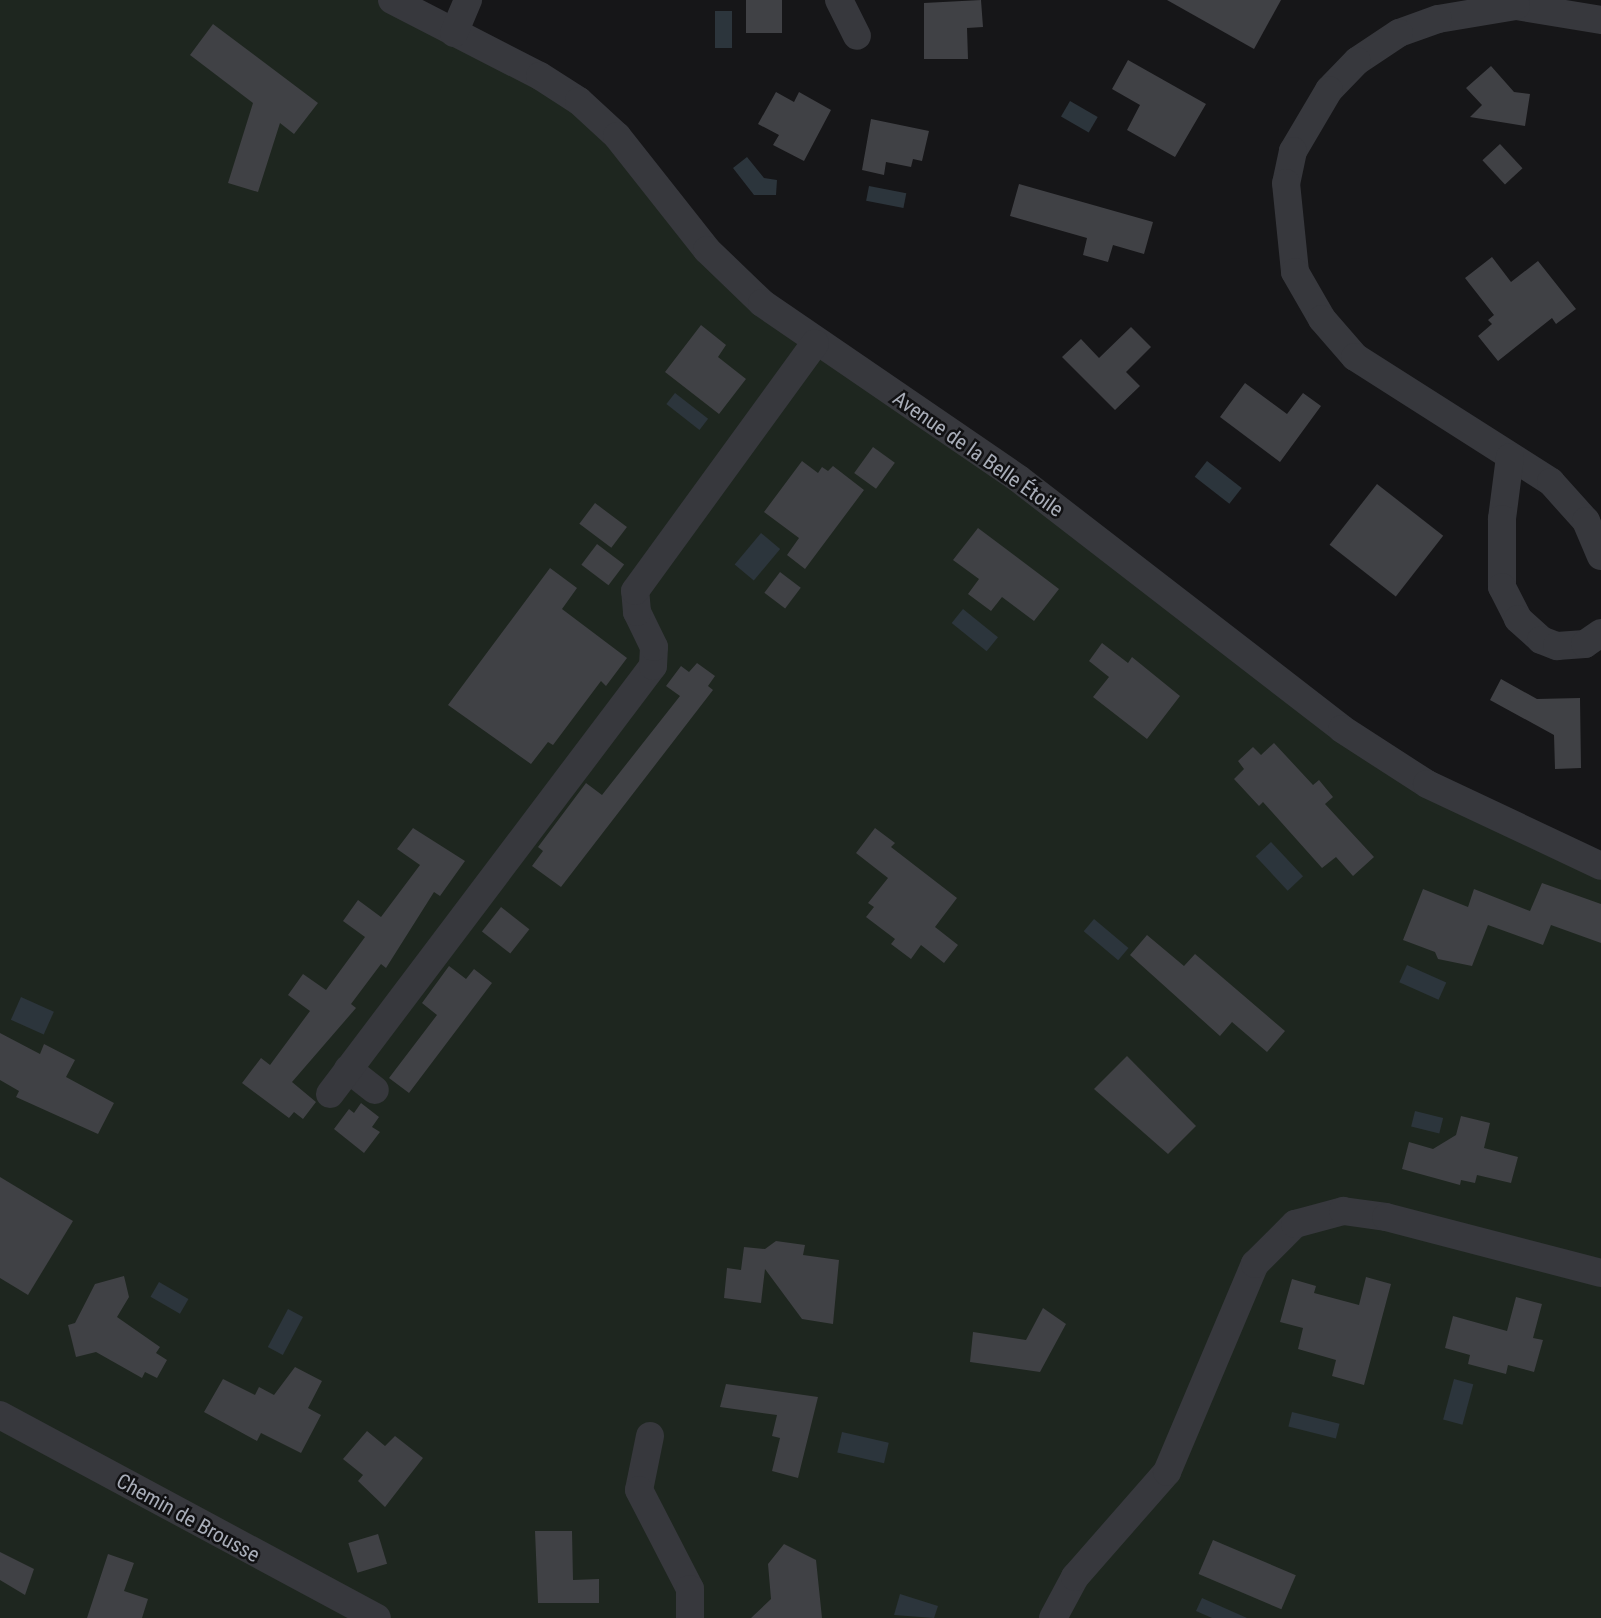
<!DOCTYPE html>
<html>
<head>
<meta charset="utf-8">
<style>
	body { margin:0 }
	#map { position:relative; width:1601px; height:1618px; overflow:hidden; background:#161618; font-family:"Roboto Condensed",sans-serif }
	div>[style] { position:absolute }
	.green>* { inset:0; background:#1e261f }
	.water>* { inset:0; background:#2c353c; transform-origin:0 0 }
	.building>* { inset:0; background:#404145; transform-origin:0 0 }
	.minor>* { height:28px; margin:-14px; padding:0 14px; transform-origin:14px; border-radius:14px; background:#37383d }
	span { translate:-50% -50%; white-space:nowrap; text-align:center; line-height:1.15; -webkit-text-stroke:5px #111113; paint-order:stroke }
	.street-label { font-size:21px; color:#a8adb8 }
</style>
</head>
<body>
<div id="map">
	<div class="green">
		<i style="clip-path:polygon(0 0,392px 0,540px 76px,707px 250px,1342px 729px,1601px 867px,1601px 1618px,0 1618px)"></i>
	</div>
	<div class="water">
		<i style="left:715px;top:11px;width:17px;height:37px"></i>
		<i style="left:1070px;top:101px;width:32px;height:18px;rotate:30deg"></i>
		<i style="clip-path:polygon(747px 157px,764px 178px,777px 180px,776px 195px,754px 195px,733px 168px)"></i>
		<i style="left:869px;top:186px;width:38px;height:15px;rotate:11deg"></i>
		<i style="left:675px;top:393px;width:42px;height:14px;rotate:38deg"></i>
		<i style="left:1207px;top:461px;width:44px;height:20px;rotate:38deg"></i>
		<i style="left:761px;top:533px;width:25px;height:41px;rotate:40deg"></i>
		<i style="left:963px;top:609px;width:45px;height:18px;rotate:39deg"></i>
		<i style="left:1271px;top:842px;width:47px;height:21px;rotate:47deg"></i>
		<i style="left:1094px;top:919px;width:45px;height:16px;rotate:40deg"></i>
		<i style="left:1407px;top:965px;width:43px;height:19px;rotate:24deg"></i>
		<i style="left:21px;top:997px;width:36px;height:25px;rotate:24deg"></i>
		<i style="left:1415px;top:1111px;width:29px;height:16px;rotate:14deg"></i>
		<i style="left:159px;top:1282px;width:34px;height:17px;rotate:30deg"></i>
		<i style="left:288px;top:1309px;width:17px;height:43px;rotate:28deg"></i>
		<i style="left:1454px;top:1379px;width:20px;height:42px;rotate:15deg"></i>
		<i style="left:1292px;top:1412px;width:49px;height:15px;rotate:14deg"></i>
		<i style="left:842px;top:1432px;width:48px;height:21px;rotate:13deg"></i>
		<i style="clip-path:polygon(900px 1594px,938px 1606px,934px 1618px,894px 1615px)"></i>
		<i style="clip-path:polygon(1202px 1598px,1247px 1618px,1212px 1618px,1196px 1611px)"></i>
	</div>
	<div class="building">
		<i style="left:746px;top:0;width:36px;height:33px"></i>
		<i style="clip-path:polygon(981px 0,983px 27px,967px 28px,968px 59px,924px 59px,924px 3px)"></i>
		<i style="clip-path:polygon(1167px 0,1281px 0,1254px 49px)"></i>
		<i style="clip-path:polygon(213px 24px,318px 103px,294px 134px,280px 123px,258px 192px,228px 183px,253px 103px,190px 55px)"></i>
		<i style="clip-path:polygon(1128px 60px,1206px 104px,1175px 157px,1127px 130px,1140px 105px,1112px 89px)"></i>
		<i style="clip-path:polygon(1491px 66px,1514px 92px,1530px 94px,1525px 126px,1470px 117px,1482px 105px,1466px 88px)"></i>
		<i style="clip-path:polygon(776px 92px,794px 102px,799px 92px,831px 110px,804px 161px,773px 145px,779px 135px,758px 124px)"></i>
		<i style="clip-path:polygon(871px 119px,929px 131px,922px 161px,913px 159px,911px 167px,886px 162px,884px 175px,862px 170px)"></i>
		<i style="left:1500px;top:144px;width:33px;height:24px;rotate:47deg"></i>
		<i style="clip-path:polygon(1019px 184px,1153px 222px,1144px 254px,1113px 245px,1108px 262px,1083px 255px,1087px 238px,1010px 216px)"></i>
		<i style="clip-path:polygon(1492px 257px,1511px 282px,1538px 261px,1576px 309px,1556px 324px,1552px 318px,1498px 361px,1478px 336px,1492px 324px,1488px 320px,1494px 315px,1465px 278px)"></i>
		<i style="clip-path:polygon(701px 325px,726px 345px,718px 357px,746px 379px,719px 414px,665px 372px)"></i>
		<i style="clip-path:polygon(1131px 327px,1151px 347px,1126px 372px,1140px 386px,1115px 410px,1062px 357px,1081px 339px,1099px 358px)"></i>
		<i style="clip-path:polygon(1245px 383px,1287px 414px,1303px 393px,1321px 406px,1280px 462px,1220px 417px)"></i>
		<i style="left:873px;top:447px;width:27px;height:32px;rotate:36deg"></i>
		<i style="clip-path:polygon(802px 461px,818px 473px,822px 467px,828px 471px,833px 466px,864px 490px,805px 569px,787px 555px,799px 538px,764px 512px)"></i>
		<i style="left:1377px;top:484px;width:84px;height:77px;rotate:38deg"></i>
		<i style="left:595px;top:503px;width:40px;height:26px;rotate:37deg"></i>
		<i style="clip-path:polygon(978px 528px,1059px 589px,1034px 621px,1002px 597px,991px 611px,968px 594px,979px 579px,953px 560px)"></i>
		<i style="left:597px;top:544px;width:34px;height:26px;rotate:37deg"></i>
		<i style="clip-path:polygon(550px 568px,577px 588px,562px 609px,627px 658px,606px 686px,601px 681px,553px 745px,548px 742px,531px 764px,448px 705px)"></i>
		<i style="left:780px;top:572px;width:26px;height:26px;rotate:37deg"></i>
		<i style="clip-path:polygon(1102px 643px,1128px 663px,1132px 657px,1180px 696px,1147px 739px,1093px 697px,1109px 677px,1089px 661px)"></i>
		<i style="clip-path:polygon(697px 663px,715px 676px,708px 686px,713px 690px,561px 887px,532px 866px,543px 851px,538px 847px,586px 783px,602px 795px,680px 696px,666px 686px,681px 666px,689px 672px)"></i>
		<i style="clip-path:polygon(1501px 679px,1537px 699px,1580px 698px,1581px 768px,1555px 769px,1554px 735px,1490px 700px)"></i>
		<i style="clip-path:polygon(1274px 743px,1313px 785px,1319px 780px,1333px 797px,1325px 804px,1374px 857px,1353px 876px,1336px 857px,1322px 868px,1263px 802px,1259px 806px,1234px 779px,1244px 769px,1238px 761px,1253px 747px,1261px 755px)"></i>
		<i style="clip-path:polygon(413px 828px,465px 861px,440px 896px,434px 892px,386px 968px,381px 964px,351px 1004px,356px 1008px,292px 1082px,316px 1102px,303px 1119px,294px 1112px,289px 1118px,242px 1083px,261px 1058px,270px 1065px,310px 1011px,288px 995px,303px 974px,326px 990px,365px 937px,343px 921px,358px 900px,381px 917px,420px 865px,397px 849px)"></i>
		<i style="clip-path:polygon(875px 828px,895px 843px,891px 847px,957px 898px,935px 927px,958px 945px,944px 963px,921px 945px,911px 959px,891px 944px,895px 939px,866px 917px,874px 907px,868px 903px,888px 878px,856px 853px)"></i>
		<i style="clip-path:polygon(1542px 883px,1601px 904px,1601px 943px,1551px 925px,1543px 945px,1488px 925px,1472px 966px,1438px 959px,1435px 952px,1403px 940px,1423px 889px,1468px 907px,1474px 889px,1530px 911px)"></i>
		<i style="left:501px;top:907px;width:36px;height:31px;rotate:38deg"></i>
		<i style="clip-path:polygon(1147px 935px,1184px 966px,1195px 954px,1285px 1031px,1267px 1052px,1232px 1022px,1220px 1036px,1130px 955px)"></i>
		<i style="clip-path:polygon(449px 966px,466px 979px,474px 969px,492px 983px,409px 1093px,389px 1078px,437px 1015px,422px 1003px)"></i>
		<i style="clip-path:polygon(0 1033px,40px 1054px,44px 1044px,75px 1060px,66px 1077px,114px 1103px,98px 1134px,16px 1097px,19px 1091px,0 1080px)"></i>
		<i style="clip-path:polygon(1127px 1056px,1196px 1126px,1168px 1154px,1094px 1089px)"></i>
		<i style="clip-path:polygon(361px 1103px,379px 1117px,372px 1127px,380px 1132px,364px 1153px,334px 1129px,349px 1109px,354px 1113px)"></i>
		<i style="clip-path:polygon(1461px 1116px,1490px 1123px,1484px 1148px,1518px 1157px,1511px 1183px,1477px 1175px,1475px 1183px,1461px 1180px,1460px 1185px,1402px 1169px,1409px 1142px,1433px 1149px,1456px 1135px)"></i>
		<i style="clip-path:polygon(0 1177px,73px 1221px,28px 1295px,0 1278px)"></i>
		<i style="clip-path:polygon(776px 1241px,805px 1245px,803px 1255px,839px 1260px,833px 1324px,802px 1319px,765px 1269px,761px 1303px,724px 1298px,727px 1268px,741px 1270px,744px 1247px,765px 1249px)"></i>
		<i style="clip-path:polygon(124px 1276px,129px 1297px,117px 1317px,160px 1347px,156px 1353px,167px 1360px,157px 1378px,145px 1372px,142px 1378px,96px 1352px,76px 1357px,68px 1325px,75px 1323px,95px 1284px)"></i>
		<i style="clip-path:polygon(1366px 1277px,1391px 1284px,1364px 1385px,1332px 1376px,1336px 1360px,1298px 1349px,1303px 1328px,1280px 1322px,1292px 1279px,1316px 1286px,1314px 1293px,1359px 1305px)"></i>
		<i style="clip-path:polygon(1516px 1297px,1542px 1304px,1533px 1338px,1543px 1340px,1534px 1372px,1508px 1365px,1506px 1374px,1468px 1364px,1470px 1355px,1445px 1348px,1453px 1316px,1507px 1331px)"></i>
		<i style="clip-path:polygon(1043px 1308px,1066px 1324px,1040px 1372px,970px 1362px,973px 1332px,1026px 1340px)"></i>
		<i style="clip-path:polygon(295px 1367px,322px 1381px,308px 1408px,321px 1415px,301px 1453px,261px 1433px,257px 1441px,204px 1412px,223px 1379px,255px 1395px,259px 1387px,274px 1395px)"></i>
		<i style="clip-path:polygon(726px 1384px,818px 1397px,798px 1478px,772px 1471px,780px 1438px,772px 1436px,777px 1415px,720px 1407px)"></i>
		<i style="clip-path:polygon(367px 1431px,385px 1446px,395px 1436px,423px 1458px,385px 1507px,358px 1481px,363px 1475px,343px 1459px)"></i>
		<i style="clip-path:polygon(535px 1531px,572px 1531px,573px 1580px,599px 1579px,599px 1603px,538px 1603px)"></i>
		<i style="left:378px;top:1534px;width:31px;height:31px;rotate:73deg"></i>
		<i style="left:1213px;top:1540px;width:90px;height:37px;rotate:23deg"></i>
		<i style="clip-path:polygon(784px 1544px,816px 1560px,822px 1618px,751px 1618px,771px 1599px,768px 1564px)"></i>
		<i style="clip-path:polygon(0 1552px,34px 1569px,25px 1595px,0 1580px)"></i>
		<i style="clip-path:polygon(108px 1554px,134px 1563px,124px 1591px,148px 1599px,142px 1618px,87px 1618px)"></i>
	</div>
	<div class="minor">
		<i style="left:392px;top:0;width:166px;rotate:27.2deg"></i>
		<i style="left:540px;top:76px;width:46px;rotate:32.7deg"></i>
		<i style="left:579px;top:101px;width:52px;rotate:42.6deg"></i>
		<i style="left:617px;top:136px;width:145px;rotate:51.7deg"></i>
		<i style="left:707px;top:250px;width:76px;rotate:43.9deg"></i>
		<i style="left:762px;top:303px;width:311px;rotate:34.4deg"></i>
		<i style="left:1019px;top:479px;width:408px;rotate:37.7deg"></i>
		<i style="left:1342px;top:729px;width:101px;rotate:32.9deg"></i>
		<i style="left:1427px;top:784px;width:192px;rotate:25.2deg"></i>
		<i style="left:839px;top:0;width:40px;rotate:63.4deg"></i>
		<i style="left:1601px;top:20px;width:86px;rotate:-170.6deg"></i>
		<i style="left:1516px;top:6px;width:79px;rotate:170.5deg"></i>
		<i style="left:1438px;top:19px;width:41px;rotate:160.3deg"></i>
		<i style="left:1399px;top:33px;width:50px;rotate:146.3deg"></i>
		<i style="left:1357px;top:61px;width:40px;rotate:134deg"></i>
		<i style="left:1329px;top:90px;width:71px;rotate:120.5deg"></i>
		<i style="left:1293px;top:151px;width:33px;rotate:102deg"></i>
		<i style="left:1286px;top:183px;width:89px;rotate:84.2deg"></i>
		<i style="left:1295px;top:272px;width:54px;rotate:60.1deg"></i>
		<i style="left:1322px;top:319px;width:50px;rotate:49deg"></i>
		<i style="left:1355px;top:357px;width:232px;rotate:32.5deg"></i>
		<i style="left:1551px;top:482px;width:52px;rotate:48.1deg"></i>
		<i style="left:1586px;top:521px;width:38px;rotate:67deg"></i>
		<i style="left:454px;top:33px;width:36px;rotate:-67deg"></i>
		<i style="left:1510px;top:457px;width:63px;rotate:97.4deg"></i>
		<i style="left:1502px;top:519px;width:68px;rotate:90deg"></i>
		<i style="left:1502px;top:587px;width:36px;rotate:63deg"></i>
		<i style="left:1518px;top:619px;width:31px;rotate:42deg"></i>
		<i style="left:1541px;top:640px;width:17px;rotate:21deg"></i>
		<i style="left:1557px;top:646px;width:28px;rotate:-4deg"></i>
		<i style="left:1585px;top:644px;width:19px;rotate:-35deg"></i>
		<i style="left:348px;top:1069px;width:34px;rotate:38deg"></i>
		<i style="left:330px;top:1094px;width:536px;rotate:-52.96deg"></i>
		<i style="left:653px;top:666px;width:19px;rotate:-87deg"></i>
		<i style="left:654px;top:647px;width:39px;rotate:-116deg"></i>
		<i style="left:637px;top:612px;width:21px;rotate:-95deg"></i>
		<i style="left:635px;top:591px;width:306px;rotate:-54deg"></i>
		<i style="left:0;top:1415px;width:428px;rotate:28.3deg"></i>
		<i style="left:650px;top:1436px;width:55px;rotate:101.5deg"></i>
		<i style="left:639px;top:1490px;width:111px;rotate:62.7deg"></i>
		<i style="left:690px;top:1589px;width:29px;rotate:90deg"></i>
		<i style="left:1053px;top:1618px;width:47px;rotate:-61.8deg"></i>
		<i style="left:1075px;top:1577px;width:140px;rotate:-48.8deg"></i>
		<i style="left:1167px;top:1472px;width:226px;rotate:-67.1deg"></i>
		<i style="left:1255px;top:1264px;width:57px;rotate:-45deg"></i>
		<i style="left:1295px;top:1224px;width:50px;rotate:-15.2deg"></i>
		<i style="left:1343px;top:1211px;width:43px;rotate:7.9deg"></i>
		<i style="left:1386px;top:1217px;width:222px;rotate:14.6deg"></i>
	</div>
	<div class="street-label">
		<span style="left:978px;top:454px;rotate:35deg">Avenue de la Belle Étoile</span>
		<span style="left:188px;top:1518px;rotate:29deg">Chemin de Brousse</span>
	</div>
</div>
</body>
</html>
